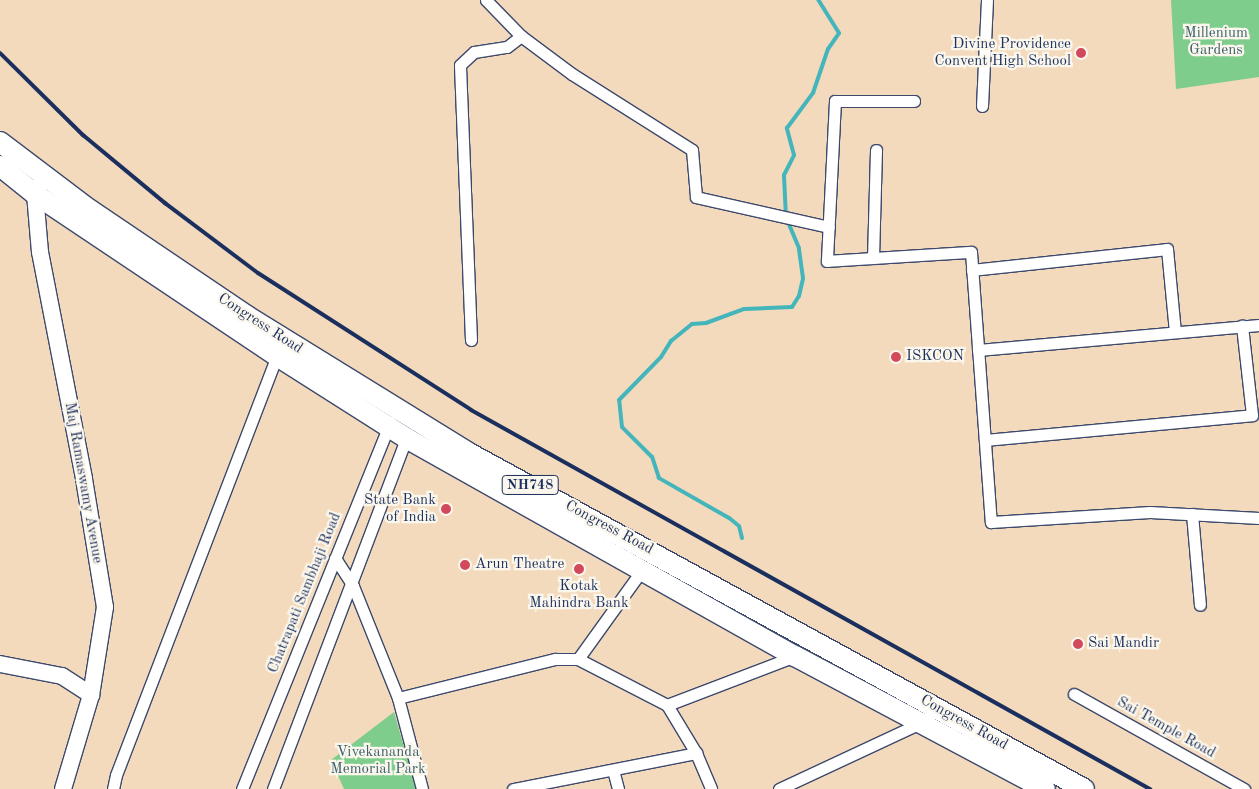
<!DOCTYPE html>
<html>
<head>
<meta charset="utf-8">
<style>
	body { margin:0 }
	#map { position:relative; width:1259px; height:789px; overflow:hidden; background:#f4dabd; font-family:"Old Standard TT",serif }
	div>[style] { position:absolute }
	.green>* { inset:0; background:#7fcd8d }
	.stream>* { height:4px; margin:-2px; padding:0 2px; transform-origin:2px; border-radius:2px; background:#45b5bc }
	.roads { filter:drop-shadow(1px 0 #3c496c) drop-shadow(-1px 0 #3c496c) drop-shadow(0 1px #3c496c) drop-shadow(0 -1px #3c496c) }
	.street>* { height:11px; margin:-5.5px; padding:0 5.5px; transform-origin:5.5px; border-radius:5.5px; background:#fff }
	.secondary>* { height:16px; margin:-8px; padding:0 8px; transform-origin:8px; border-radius:8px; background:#fff }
	.highway>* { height:20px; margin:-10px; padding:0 10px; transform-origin:10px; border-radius:10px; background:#fff }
	.rail>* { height:4px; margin:-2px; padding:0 2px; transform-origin:2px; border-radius:2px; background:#1b2f5e }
	.dots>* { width:14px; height:14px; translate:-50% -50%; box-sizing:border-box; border:2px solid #fbf7ec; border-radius:50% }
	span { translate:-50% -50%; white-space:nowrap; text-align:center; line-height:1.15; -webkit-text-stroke:4.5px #fbf7ec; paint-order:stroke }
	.shield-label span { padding:1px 4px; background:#fbf7ec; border:1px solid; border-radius:4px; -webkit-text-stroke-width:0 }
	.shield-label { font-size:14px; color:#1b2f5e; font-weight:700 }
	.park-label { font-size:15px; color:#395e6c }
	.poi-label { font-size:15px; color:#1b2f5e }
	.right { translate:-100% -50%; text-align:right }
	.left { translate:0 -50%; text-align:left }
	.street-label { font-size:15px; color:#1b2f5e }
</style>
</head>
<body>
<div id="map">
	<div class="green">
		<i style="clip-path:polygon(1171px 0,1259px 0,1259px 77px,1176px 89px)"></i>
		<i style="clip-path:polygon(394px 712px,416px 789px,344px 789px,331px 760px)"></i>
	</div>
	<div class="stream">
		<i style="left:742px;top:538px;width:12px;rotate:-104deg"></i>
		<i style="left:739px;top:526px;width:13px;rotate:-141deg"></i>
		<i style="left:729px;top:518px;width:81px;rotate:-150.3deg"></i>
		<i style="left:659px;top:478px;width:22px;rotate:-108deg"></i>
		<i style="left:652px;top:457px;width:42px;rotate:-135deg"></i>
		<i style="left:622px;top:427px;width:27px;rotate:-96deg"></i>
		<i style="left:619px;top:400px;width:60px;rotate:-45.7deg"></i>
		<i style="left:661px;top:357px;width:19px;rotate:-58deg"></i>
		<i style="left:671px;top:341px;width:27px;rotate:-39deg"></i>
		<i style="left:692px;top:324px;width:14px;rotate:-4deg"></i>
		<i style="left:706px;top:323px;width:40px;rotate:-20.2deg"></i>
		<i style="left:744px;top:309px;width:48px;rotate:-2.4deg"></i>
		<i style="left:792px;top:307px;width:13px;rotate:-58deg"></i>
		<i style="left:799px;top:296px;width:18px;rotate:-77deg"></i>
		<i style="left:803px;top:278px;width:30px;rotate:-98deg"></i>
		<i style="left:799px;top:248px;width:33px;rotate:-113deg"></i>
		<i style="left:786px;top:218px;width:43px;rotate:-92.7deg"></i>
		<i style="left:784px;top:175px;width:22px;rotate:-63deg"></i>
		<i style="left:794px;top:155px;width:28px;rotate:-105deg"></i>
		<i style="left:787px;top:128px;width:44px;rotate:-53.4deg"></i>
		<i style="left:813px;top:93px;width:46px;rotate:-71.2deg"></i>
		<i style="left:828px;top:49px;width:19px;rotate:-55deg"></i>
		<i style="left:839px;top:33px;width:39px;rotate:-122deg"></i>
	</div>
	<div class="roads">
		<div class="street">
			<i style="left:486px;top:0;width:50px;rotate:45.8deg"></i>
			<i style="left:521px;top:36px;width:64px;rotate:36.7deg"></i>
			<i style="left:572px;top:74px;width:142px;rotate:32.3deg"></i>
			<i style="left:692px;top:150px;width:47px;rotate:85.1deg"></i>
			<i style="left:696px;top:197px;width:136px;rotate:12.7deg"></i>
			<i style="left:914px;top:101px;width:79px;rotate:180deg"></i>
			<i style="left:835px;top:101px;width:160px;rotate:92.9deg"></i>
			<i style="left:827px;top:261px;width:144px;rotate:-3.6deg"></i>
			<i style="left:971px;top:252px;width:271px;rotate:85.8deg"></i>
			<i style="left:991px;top:522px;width:159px;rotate:-3.6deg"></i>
			<i style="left:1150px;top:512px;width:109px;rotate:3.2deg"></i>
			<i style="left:982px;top:106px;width:106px;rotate:-87.3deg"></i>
			<i style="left:873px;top:258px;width:108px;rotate:-88.4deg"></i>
			<i style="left:972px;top:270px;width:196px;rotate:-6.1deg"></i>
			<i style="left:1167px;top:249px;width:83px;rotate:84.5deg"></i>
			<i style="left:471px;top:340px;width:275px;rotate:-92.3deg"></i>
			<i style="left:460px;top:65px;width:19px;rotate:-43deg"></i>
			<i style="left:474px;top:52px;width:33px;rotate:-9deg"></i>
			<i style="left:507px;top:47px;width:18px;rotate:-38deg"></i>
			<i style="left:978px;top:350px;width:282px;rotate:-5.1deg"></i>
			<i style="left:985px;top:440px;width:268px;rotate:-5.3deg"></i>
			<i style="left:1252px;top:415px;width:90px;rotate:-96.4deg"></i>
			<i style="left:1192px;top:514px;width:91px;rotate:85deg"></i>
			<i style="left:335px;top:558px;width:33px;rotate:57deg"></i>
			<i style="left:353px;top:586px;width:121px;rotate:68.1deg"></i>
			<i style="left:398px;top:698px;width:162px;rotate:-14deg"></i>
			<i style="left:555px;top:659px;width:23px"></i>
			<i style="left:578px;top:659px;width:100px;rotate:27.3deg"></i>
			<i style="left:667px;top:705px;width:56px;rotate:58.9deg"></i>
			<i style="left:696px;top:753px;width:39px;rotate:67deg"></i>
			<i style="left:578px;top:659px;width:110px;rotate:-54.3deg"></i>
			<i style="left:1074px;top:694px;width:195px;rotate:29.2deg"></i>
			<i style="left:398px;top:698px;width:94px;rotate:75.2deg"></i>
			<i style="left:667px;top:705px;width:137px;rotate:-20.9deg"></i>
			<i style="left:613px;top:770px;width:20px;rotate:75deg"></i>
			<i style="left:113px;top:789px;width:14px;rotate:-78deg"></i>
			<i style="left:116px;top:775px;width:449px;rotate:-69deg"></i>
			<i style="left:242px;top:789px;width:396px;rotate:-68deg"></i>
			<i style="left:273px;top:789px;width:380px;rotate:-69.2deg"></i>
			<i style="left:513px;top:789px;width:187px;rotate:-11.1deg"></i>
			<i style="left:779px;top:789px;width:159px;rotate:-25deg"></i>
			<i style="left:923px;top:722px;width:21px;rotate:-47deg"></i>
		</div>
		<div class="secondary">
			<i style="left:39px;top:186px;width:9px;rotate:117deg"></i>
			<i style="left:35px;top:194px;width:58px;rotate:85.1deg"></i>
			<i style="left:40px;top:252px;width:231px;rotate:79deg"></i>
			<i style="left:84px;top:479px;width:130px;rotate:80.7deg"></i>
			<i style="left:105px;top:607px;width:89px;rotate:99deg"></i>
			<i style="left:91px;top:695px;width:98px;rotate:106.6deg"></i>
			<i style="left:0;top:664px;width:63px;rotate:11deg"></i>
			<i style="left:62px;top:676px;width:35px;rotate:33deg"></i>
		</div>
		<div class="highway">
			<i style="left:0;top:142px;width:113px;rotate:37.1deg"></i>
			<i style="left:90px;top:210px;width:189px;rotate:34deg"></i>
			<i style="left:247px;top:316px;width:259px;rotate:31.7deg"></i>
			<i style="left:467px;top:452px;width:703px;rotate:28.64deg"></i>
			<i style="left:0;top:166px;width:45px;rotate:38.7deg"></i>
			<i style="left:35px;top:194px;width:291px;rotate:33.8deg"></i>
			<i style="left:277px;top:356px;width:153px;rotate:32.4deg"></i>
			<i style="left:406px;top:438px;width:446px;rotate:29.3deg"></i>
			<i style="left:795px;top:656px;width:283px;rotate:28deg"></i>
		</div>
	</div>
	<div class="rail">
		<i style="left:0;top:53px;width:117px;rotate:44.7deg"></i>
		<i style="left:83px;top:135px;width:107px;rotate:39.7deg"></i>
		<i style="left:165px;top:203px;width:116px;rotate:37deg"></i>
		<i style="left:258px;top:273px;width:253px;rotate:32.7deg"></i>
		<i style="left:471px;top:410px;width:778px;rotate:29.17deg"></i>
	</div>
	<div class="dots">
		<i style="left:1081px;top:53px;background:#d1495b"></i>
		<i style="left:896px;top:357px;background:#d1495b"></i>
		<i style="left:446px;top:509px;background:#d1495b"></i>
		<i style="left:465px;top:565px;background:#d1495b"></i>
		<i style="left:579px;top:569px;background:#d1495b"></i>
		<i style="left:1078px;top:644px;background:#d1495b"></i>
	</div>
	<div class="shield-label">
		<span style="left:530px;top:485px">NH748</span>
	</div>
	<div class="park-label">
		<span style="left:1216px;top:42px">Millenium<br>Gardens</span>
		<span style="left:378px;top:761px">Vivekananda<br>Memorial Park</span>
	</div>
	<div class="poi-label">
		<span class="right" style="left:1071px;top:53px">Divine Providence<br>Convent High School</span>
		<span class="left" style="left:906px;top:357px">ISKCON</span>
		<span class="right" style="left:436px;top:509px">State Bank<br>of India</span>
		<span class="left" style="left:475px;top:565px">Arun Theatre</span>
		<span style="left:579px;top:595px">Kotak<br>Mahindra Bank</span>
		<span class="left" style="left:1088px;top:644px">Sai Mandir</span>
	</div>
	<div class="street-label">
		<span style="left:260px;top:324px;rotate:33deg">Congress Road</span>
		<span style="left:83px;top:483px;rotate:80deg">Maj Ramaswamy Avenue</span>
		<span style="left:609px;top:528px;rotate:28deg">Congress Road</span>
		<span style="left:305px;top:593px;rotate:-68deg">Chatrapati Sambhaji Road</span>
		<span style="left:964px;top:723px;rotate:29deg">Congress Road</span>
		<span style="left:1166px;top:728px;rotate:29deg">Sai Temple Road</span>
	</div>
</div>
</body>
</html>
